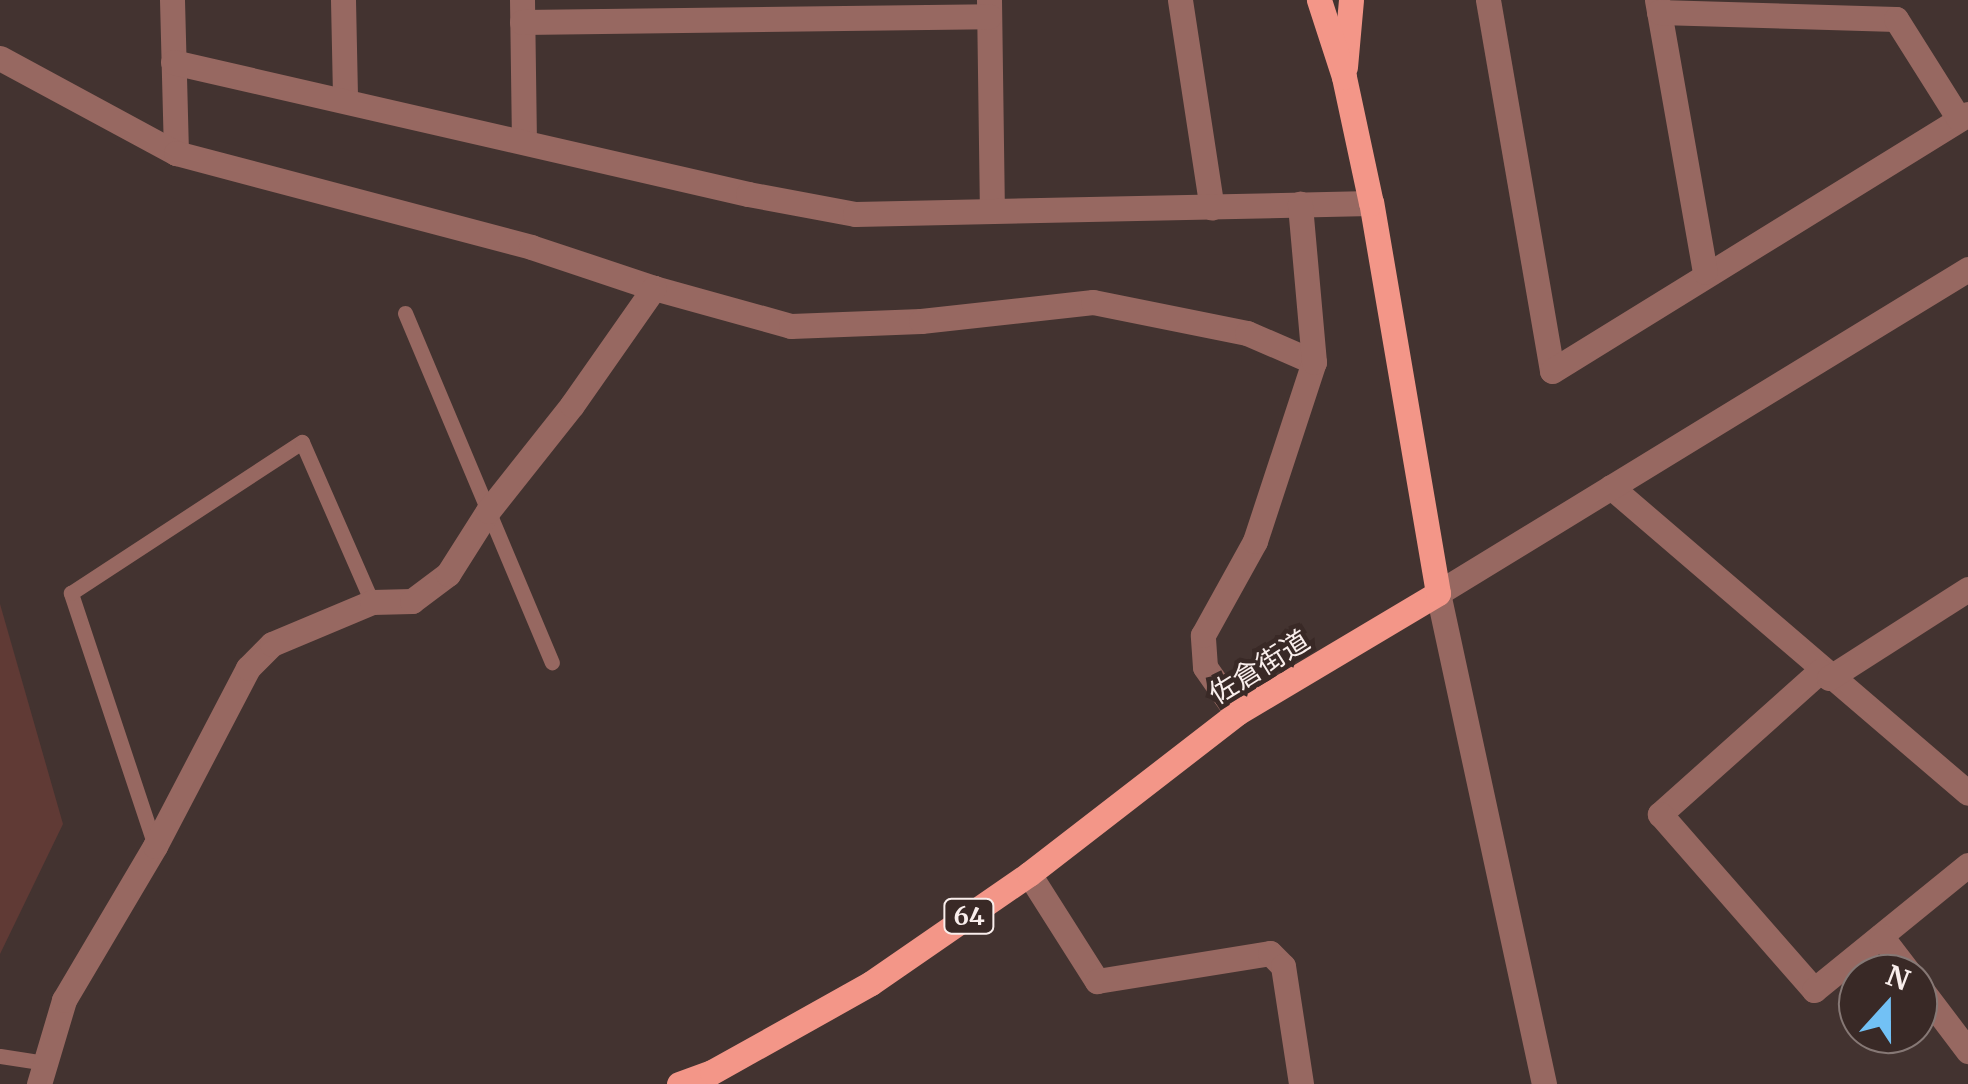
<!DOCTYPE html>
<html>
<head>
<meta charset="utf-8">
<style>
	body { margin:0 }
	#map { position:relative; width:1968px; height:1084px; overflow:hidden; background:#433330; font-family:Merriweather,"Noto Sans JP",serif }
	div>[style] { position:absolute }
	.green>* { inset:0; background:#603a35 }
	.service>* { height:15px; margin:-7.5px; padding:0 7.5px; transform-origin:7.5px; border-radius:7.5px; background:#976861 }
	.minor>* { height:25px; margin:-12.5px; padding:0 12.5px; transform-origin:12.5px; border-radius:12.5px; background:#976861 }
	.tertiary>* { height:25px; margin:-12.5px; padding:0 12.5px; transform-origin:12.5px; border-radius:12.5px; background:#976861 }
	.primary>* { height:25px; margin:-12.5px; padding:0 12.5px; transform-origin:12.5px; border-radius:12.5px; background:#f39688 }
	span { translate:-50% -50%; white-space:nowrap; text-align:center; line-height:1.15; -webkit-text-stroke:9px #392926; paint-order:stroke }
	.shield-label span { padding:2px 8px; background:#392926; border:2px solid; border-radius:8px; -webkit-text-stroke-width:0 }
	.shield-label { font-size:25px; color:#f9eeec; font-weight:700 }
	.street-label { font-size:28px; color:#f9eeec }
	.north { position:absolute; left:1838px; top:954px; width:100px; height:100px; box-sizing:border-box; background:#392926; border:2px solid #867875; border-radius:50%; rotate:21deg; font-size:28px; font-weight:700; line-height:40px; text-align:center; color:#f9eeec }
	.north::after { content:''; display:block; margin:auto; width:35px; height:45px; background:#72c1f5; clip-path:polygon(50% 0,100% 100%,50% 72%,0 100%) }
</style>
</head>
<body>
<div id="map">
	<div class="green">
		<i style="clip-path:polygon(0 604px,63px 824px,0 954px)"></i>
	</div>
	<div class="service">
		<i style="left:405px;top:313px;width:379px;rotate:67.2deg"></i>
		<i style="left:155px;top:846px;width:267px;rotate:-108.4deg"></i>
		<i style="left:71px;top:593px;width:276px;rotate:-33.2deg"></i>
		<i style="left:302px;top:442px;width:175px;rotate:66.4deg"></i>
		<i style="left:0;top:1056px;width:47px;rotate:8.7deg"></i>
	</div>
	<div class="minor">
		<i style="left:172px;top:0;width:153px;rotate:88.5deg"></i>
		<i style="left:343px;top:0;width:99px;rotate:88.8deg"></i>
		<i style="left:522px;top:0;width:139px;rotate:89.2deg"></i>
		<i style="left:989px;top:0;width:209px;rotate:89.2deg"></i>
		<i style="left:1180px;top:0;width:210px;rotate:81.3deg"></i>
		<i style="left:1488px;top:0;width:376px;rotate:80.2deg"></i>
		<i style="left:1552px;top:371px;width:489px;rotate:-31.7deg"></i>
		<i style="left:1657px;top:0;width:276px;rotate:80deg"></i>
		<i style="left:1659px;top:12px;width:237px;rotate:1.7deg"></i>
		<i style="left:1896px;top:19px;width:118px;rotate:57.8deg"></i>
		<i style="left:522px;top:22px;width:467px;rotate:-0.7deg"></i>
		<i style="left:0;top:58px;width:200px;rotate:28.4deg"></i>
		<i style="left:176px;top:153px;width:367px;rotate:14.8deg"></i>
		<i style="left:531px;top:247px;width:130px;rotate:18.4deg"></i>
		<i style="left:654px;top:288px;width:142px;rotate:15.5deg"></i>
		<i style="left:791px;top:326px;width:130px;rotate:-2.2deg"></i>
		<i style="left:921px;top:321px;width:173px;rotate:-6.3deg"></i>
		<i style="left:1093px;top:302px;width:157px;rotate:11.4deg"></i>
		<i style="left:1247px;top:333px;width:73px;rotate:23.4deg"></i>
		<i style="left:173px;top:62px;width:590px;rotate:12.93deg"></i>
		<i style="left:748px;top:194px;width:109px;rotate:10.6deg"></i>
		<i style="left:855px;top:214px;width:516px;rotate:-1.22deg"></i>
		<i style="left:1611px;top:487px;width:470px;rotate:40.6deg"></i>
		<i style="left:1820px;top:671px;width:215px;rotate:138.2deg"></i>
		<i style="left:1660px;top:814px;width:234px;rotate:48.8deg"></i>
		<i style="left:1814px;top:990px;width:198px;rotate:-39.1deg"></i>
		<i style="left:1829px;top:678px;width:165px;rotate:-32.6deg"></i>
		<i style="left:1237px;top:713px;width:56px;rotate:-124.8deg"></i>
		<i style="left:1205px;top:667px;width:32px;rotate:-94deg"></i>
		<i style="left:1203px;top:635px;width:107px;rotate:-61deg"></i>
		<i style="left:1255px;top:541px;width:188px;rotate:-71.8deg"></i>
		<i style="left:1314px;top:362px;width:159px;rotate:-95.1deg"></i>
		<i style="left:1029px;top:874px;width:127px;rotate:57.6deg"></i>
		<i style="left:1097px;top:981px;width:175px;rotate:-9.2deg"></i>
		<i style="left:1270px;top:953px;width:18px;rotate:45deg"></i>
		<i style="left:1283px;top:966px;width:119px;rotate:81.3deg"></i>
		<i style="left:1881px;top:936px;width:48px;rotate:52.7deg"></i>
		<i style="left:1918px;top:985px;width:83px;rotate:52.9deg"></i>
		<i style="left:39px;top:1084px;width:88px;rotate:-73.4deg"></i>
		<i style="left:64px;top:1000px;width:179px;rotate:-59.4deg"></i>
		<i style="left:155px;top:846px;width:201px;rotate:-62.4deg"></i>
		<i style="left:248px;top:668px;width:34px;rotate:-45deg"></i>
		<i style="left:272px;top:644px;width:108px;rotate:-22.8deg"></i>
		<i style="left:372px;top:602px;width:40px;rotate:-1.4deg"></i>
		<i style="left:412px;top:601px;width:45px;rotate:-36.9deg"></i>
		<i style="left:448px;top:574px;width:75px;rotate:-57.6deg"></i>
		<i style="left:488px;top:511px;width:135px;rotate:-51.6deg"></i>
		<i style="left:572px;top:405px;width:143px;rotate:-55deg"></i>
	</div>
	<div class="tertiary">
		<i style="left:1544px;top:1084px;width:502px;rotate:-102.18deg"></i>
		<i style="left:1438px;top:593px;width:621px;rotate:-31.44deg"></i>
	</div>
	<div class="primary">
		<i style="left:1345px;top:67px;width:67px;rotate:-84.9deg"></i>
		<i style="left:679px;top:1084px;width:35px;rotate:-20deg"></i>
		<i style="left:712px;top:1072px;width:182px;rotate:-29.2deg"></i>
		<i style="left:871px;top:983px;width:192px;rotate:-34.6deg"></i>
		<i style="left:1029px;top:874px;width:263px;rotate:-37.7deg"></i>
		<i style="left:1237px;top:713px;width:234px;rotate:-30.8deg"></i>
		<i style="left:1438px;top:593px;width:396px;rotate:-99.7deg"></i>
		<i style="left:1371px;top:203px;width:129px;rotate:-102.1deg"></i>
		<i style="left:1344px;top:77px;width:81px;rotate:-108deg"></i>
	</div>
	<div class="shield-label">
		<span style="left:969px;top:916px">64</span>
	</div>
	<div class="street-label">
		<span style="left:1259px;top:667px;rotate:-32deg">佐倉街道</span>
	</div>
	<div class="north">N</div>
</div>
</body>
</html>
